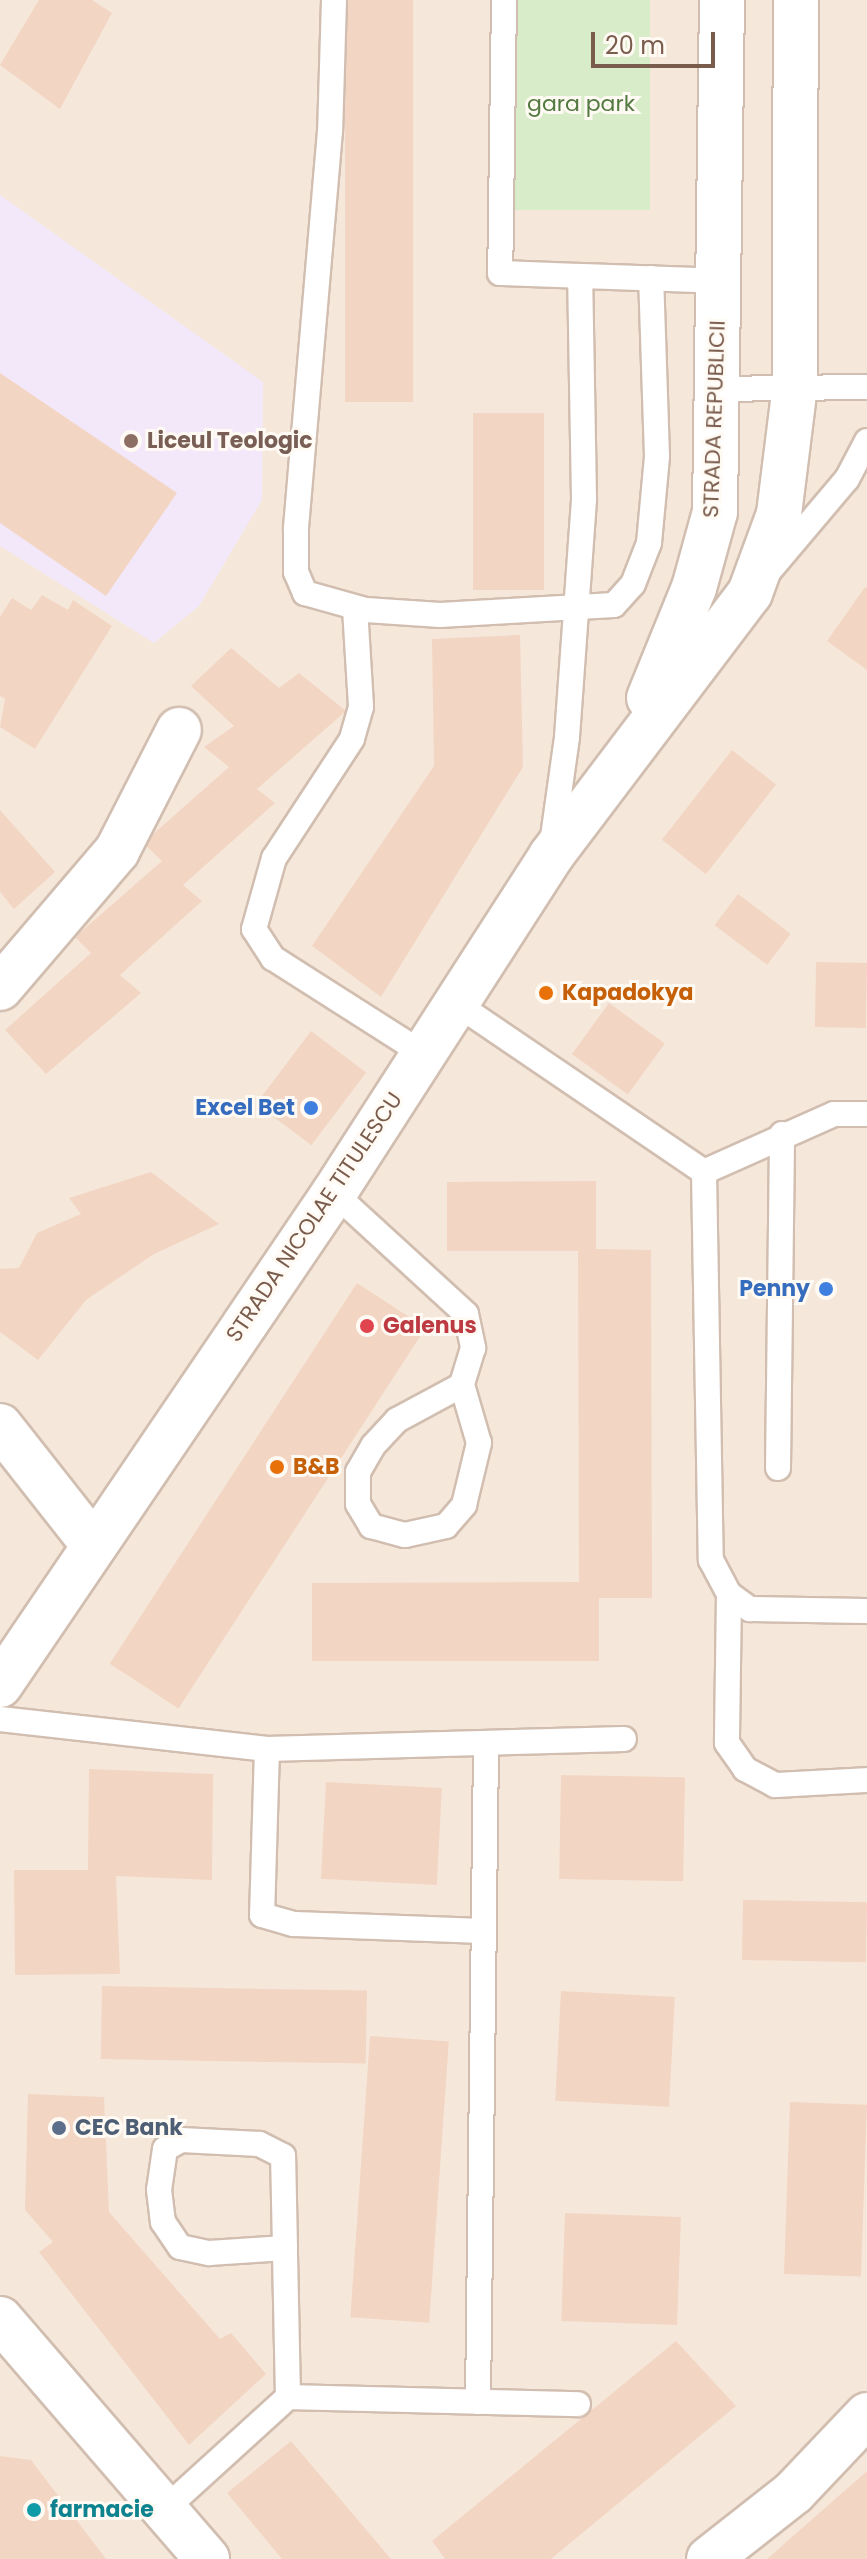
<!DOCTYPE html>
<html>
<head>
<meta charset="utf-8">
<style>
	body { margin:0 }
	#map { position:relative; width:867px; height:2559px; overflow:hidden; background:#fdf6ec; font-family:Poppins,sans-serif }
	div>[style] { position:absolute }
	.residential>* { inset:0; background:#f5e8da; transform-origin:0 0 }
	.education>* { inset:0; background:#f3e8fa }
	.green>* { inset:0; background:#d8ecc9; transform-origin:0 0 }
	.building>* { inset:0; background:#f3d5c3; transform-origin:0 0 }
	.roads { filter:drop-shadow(2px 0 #d1beb0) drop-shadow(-2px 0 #d1beb0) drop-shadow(0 2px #d1beb0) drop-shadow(0 -2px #d1beb0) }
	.service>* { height:24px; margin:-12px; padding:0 12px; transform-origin:12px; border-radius:12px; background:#fff }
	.minor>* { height:44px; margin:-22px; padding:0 22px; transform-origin:22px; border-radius:22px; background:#fff }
	.secondary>* { height:44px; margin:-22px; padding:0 22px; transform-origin:22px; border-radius:22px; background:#fff }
	.dots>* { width:22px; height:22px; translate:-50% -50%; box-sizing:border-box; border:4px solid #fffaf3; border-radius:50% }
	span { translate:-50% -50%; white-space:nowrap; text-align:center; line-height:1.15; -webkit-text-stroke:6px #fffaf3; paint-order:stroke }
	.park-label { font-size:22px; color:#537a41 }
	.street-label { font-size:22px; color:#7a5c4d }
	.education-label { font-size:22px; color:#785e54; font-weight:700 }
	.left { translate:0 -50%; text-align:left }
	.food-label { font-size:22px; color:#c56008; font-weight:700 }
	.shop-label { font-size:22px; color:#366cbe; font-weight:700 }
	.right { translate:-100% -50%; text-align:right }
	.health-label { font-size:22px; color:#be3a42; font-weight:700 }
	.service-label { font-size:22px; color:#4e5e75; font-weight:700 }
	.culture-label { font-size:22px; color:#0d838f; font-weight:700 }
	.scale { position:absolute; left:591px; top:32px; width:124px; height:36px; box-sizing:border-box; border:4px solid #7a5c4d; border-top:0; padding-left:10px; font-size:24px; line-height:28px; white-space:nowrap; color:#7a5c4d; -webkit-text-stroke:6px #fffaf3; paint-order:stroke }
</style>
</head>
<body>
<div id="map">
	<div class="residential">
		<i style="left:0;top:0;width:867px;height:2559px"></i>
	</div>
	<div class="education">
		<i style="clip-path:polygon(0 195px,263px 382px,262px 500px,199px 606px,154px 643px,0 546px)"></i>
	</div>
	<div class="green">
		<i style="left:514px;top:0;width:136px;height:210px"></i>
	</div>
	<div class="building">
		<i style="clip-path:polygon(39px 0,92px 0,112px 13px,60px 109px,0 65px)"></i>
		<i style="left:345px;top:0;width:68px;height:402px"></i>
		<i style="clip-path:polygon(0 373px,177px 493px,106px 596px,0 523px)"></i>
		<i style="left:473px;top:413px;width:71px;height:177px"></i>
		<i style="clip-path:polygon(865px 587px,867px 588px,867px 670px,827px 641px)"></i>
		<i style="clip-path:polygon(42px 595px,68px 610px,73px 600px,112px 626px,35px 749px,0 727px,5px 699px,0 696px,0 617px,12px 598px,31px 610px)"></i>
		<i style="clip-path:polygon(520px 635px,523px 767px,381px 997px,312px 946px,434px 766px,432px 639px)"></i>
		<i style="clip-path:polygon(231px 648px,279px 688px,299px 673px,346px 711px,257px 789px,275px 803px,183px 885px,202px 901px,120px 975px,141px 993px,46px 1074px,5px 1030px,91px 953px,75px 937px,162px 861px,143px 843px,229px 767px,204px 747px,234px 726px,191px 686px)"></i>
		<i style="left:732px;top:750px;width:56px;height:114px;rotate:38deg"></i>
		<i style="clip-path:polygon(0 810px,55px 872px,14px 909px,0 892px)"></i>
		<i style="left:738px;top:894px;width:66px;height:39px;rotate:37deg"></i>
		<i style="left:816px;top:962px;width:51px;height:65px;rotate:1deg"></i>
		<i style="left:609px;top:1003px;width:69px;height:63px;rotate:36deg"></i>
		<i style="left:311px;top:1031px;width:69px;height:91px;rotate:37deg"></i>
		<i style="clip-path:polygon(151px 1172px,219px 1224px,154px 1254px,86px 1300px,38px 1360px,0 1332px,0 1269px,19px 1268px,37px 1233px,81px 1214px,69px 1198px)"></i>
		<i style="clip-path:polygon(596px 1181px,596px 1249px,651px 1250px,652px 1598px,599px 1598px,599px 1661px,312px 1661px,312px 1583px,579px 1582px,578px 1251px,447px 1251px,447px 1182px)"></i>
		<i style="left:357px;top:1283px;width:82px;height:454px;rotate:33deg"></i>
		<i style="clip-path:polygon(89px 1769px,213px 1774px,212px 1880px,116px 1876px,120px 1974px,15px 1975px,14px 1870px,88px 1870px)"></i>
		<i style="left:561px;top:1775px;width:124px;height:104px;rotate:1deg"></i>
		<i style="left:326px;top:1782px;width:116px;height:97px;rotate:3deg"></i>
		<i style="left:743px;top:1900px;width:124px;height:60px;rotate:1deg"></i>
		<i style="left:102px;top:1986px;width:265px;height:73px;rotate:1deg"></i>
		<i style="left:561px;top:1991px;width:114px;height:110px;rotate:3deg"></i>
		<i style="left:370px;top:2036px;width:79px;height:282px;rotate:4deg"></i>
		<i style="clip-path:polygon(28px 2094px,104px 2097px,109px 2212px,220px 2339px,231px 2333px,266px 2374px,189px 2445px,39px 2252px,53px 2242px,25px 2210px)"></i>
		<i style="left:790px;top:2102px;width:77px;height:172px;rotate:2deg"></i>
		<i style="left:565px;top:2213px;width:116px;height:108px;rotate:2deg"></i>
		<i style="clip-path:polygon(676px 2341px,736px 2406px,551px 2559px,445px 2559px,432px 2541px)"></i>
		<i style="clip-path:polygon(291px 2441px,391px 2559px,282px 2559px,227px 2493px)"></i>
		<i style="clip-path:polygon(0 2456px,31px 2460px,106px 2559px,0 2559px)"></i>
		<i style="clip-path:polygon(867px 2471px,867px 2559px,767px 2559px)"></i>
	</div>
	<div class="roads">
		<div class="service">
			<i style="left:334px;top:0;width:131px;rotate:91.7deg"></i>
			<i style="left:330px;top:131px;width:400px;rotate:94.9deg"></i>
			<i style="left:296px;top:530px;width:42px;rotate:90deg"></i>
			<i style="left:296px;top:572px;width:23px;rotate:67deg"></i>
			<i style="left:305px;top:593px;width:63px;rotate:15.6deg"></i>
			<i style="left:366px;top:610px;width:74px;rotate:3.9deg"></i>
			<i style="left:440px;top:615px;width:174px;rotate:-3.3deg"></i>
			<i style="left:614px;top:605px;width:28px;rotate:-48deg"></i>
			<i style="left:633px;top:584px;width:44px;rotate:-68.7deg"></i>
			<i style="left:649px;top:543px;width:87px;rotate:-84.7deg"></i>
			<i style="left:657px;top:456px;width:178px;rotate:-91.9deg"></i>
			<i style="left:504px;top:0;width:273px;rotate:90.8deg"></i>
			<i style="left:500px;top:273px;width:80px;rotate:2.1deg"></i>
			<i style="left:717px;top:389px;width:150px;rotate:-0.8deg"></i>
			<i style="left:770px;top:570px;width:119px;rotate:-49.8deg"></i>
			<i style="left:847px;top:479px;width:43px;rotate:-62.2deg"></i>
			<i style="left:355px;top:608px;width:99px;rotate:86.5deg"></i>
			<i style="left:361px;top:707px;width:33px;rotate:106deg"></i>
			<i style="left:352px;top:739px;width:142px;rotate:123.2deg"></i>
			<i style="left:274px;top:858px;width:74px;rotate:105.7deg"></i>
			<i style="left:254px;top:929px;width:35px;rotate:57deg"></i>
			<i style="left:273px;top:958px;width:177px;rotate:32.5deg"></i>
			<i style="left:552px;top:844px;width:108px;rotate:-82deg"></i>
			<i style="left:567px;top:737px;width:239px;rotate:-85.9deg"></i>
			<i style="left:584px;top:499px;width:223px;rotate:-91deg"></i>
			<i style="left:580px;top:276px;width:140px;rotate:2deg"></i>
			<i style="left:454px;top:1002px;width:302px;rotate:34.2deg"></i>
			<i style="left:867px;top:1114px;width:33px;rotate:180deg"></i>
			<i style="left:834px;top:1114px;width:142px;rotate:156deg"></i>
			<i style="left:704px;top:1172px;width:388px;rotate:89deg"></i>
			<i style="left:711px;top:1560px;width:38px;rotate:62deg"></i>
			<i style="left:729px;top:1594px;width:26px;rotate:36deg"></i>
			<i style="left:750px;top:1609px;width:117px;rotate:1deg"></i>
			<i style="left:334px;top:1193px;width:179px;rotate:42.5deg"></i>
			<i style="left:466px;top:1314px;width:35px;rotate:78deg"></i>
			<i style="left:473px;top:1348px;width:39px;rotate:107deg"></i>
			<i style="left:462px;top:1385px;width:74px;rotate:151.7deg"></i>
			<i style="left:397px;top:1420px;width:35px;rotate:133deg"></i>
			<i style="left:373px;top:1446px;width:30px;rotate:120deg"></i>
			<i style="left:358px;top:1472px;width:32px;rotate:90deg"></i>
			<i style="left:358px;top:1504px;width:26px;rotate:59deg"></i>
			<i style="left:371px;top:1526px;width:35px;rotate:15deg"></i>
			<i style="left:405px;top:1535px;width:42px;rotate:-12.4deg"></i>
			<i style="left:446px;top:1526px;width:28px;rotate:-49deg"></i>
			<i style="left:464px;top:1505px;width:64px;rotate:-76.4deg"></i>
			<i style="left:479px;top:1443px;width:60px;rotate:-106.3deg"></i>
			<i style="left:778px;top:1468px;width:334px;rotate:-89.3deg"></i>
			<i style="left:729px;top:1594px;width:149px;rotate:90.8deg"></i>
			<i style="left:727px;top:1743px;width:32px;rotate:55deg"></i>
			<i style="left:745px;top:1769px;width:34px;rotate:28deg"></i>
			<i style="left:775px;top:1785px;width:92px;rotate:-3.1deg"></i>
			<i style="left:0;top:1719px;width:269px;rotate:6.4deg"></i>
			<i style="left:267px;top:1749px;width:357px;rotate:-1.6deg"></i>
			<i style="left:267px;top:1749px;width:166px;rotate:91.7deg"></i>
			<i style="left:262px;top:1915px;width:33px;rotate:16deg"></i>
			<i style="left:294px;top:1924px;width:190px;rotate:2.1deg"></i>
			<i style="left:288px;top:2397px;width:290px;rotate:1.4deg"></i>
			<i style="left:478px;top:2402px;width:659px;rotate:-89.3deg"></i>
			<i style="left:165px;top:2509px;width:166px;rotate:-42.3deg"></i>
			<i style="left:288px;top:2397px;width:149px;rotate:-91.2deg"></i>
			<i style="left:285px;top:2248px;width:92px;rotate:-91.2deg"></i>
			<i style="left:283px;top:2156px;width:27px;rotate:-153deg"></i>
			<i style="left:259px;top:2144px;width:78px;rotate:-177.1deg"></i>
			<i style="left:181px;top:2140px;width:18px;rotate:151deg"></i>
			<i style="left:165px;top:2149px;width:41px;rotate:98.3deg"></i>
			<i style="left:159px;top:2190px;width:32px;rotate:83deg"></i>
			<i style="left:163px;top:2222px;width:30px;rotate:56deg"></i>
			<i style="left:180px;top:2247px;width:30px;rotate:12deg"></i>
			<i style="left:209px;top:2253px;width:76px;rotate:-3.8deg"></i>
		</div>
		<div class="minor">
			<i style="left:0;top:988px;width:180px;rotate:-49.5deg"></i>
			<i style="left:117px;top:851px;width:136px;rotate:-62.9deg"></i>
			<i style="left:0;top:1426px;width:150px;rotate:51.8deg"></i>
			<i style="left:0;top:2319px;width:317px;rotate:49.2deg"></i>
			<i style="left:709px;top:2559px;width:108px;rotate:-38.2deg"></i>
			<i style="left:794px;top:2492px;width:106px;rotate:-46.5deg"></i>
		</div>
		<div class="secondary">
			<i style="left:649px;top:698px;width:119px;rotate:-67.8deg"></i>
			<i style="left:694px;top:588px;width:79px;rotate:-74.6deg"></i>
			<i style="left:715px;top:512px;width:512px;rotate:-89.22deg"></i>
			<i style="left:0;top:1685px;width:595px;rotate:-55.83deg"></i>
			<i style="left:334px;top:1193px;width:401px;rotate:-57.2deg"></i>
			<i style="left:551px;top:856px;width:330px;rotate:-52.9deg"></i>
			<i style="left:750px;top:593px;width:84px;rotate:-69.8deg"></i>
			<i style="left:779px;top:514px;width:129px;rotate:-82.9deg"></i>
			<i style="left:795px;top:386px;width:386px;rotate:-89.9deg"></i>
		</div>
	</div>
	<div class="dots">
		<i style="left:131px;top:441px;background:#8d6e63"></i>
		<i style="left:546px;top:993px;background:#e8710a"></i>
		<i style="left:311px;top:1108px;background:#3f7fe0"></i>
		<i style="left:826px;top:1289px;background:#3f7fe0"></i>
		<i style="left:367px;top:1326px;background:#e0444e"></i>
		<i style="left:277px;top:1467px;background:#e8710a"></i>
		<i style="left:59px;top:2128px;background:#5c6f8a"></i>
		<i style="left:34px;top:2510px;background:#0f9aa8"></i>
	</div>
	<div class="park-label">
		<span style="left:581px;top:104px">gara park</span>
	</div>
	<div class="street-label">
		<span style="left:714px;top:419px;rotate:-88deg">STRADA REPUBLICII</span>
		<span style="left:314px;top:1217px;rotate:-56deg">STRADA NICOLAE TITULESCU</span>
	</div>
	<div class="education-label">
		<span class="left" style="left:147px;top:441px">Liceul Teologic</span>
	</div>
	<div class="food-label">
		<span class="left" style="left:562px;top:993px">Kapadokya</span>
		<span class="left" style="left:293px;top:1467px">B&amp;B</span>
	</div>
	<div class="shop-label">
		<span class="right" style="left:295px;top:1108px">Excel Bet</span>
		<span class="right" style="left:810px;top:1289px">Penny</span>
	</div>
	<div class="health-label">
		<span class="left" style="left:383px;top:1326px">Galenus</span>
	</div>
	<div class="service-label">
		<span class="left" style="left:75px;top:2128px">CEC Bank</span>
	</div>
	<div class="culture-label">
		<span class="left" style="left:50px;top:2510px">farmacie</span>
	</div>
	<div class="scale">20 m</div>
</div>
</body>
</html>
